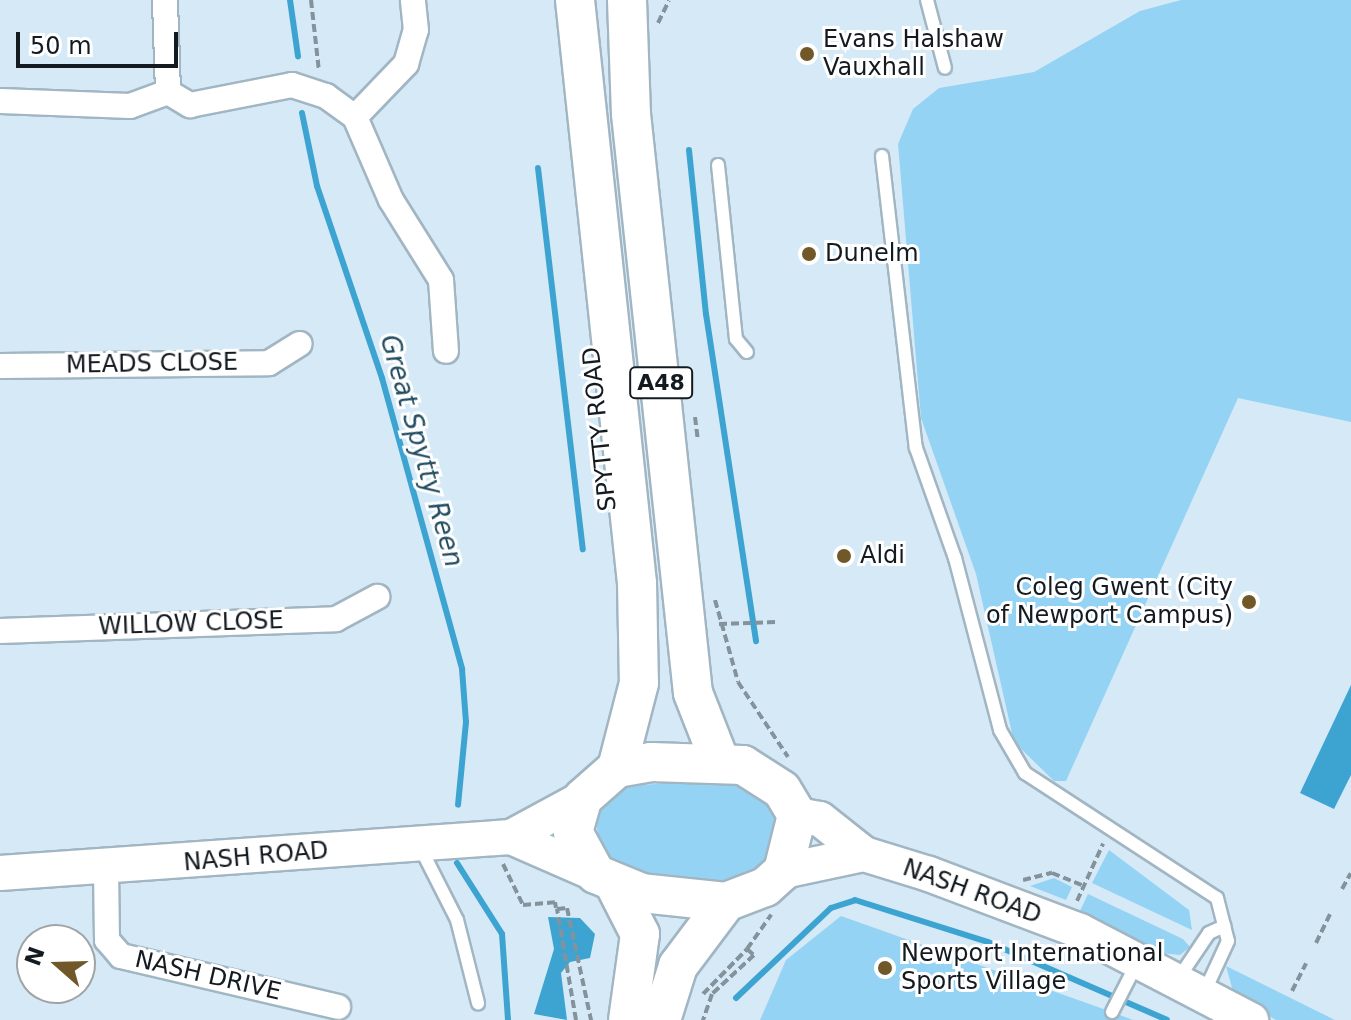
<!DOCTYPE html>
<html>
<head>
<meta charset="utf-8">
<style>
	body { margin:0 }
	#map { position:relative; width:1351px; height:1020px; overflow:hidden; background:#d5eaf6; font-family:"DejaVu Sans",sans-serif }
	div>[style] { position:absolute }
	.green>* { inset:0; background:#95d3f4 }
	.water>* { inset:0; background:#3da4d2 }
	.stream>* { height:6px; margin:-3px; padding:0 3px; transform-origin:3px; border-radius:3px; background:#3da4d2 }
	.path>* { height:4px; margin-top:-2px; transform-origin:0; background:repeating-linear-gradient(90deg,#83929b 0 8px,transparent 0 12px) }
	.roads { filter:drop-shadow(2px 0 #a1b6c2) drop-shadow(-2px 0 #a1b6c2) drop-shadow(0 2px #a1b6c2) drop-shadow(0 -2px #a1b6c2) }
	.lane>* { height:12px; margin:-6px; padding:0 6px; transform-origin:6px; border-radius:6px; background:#fff }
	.street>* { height:24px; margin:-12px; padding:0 12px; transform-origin:12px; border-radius:12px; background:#fff }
	.secondary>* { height:34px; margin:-17px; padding:0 17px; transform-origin:17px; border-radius:17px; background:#fff }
	.primary>* { height:38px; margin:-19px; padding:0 19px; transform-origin:19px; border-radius:19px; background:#fff }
	.dots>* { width:22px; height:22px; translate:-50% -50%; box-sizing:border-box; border:4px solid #fff; border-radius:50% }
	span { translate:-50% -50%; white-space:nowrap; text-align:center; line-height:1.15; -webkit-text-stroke:6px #fff; paint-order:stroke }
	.shield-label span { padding:2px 6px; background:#fff; border:2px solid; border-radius:6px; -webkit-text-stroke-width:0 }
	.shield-label { font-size:22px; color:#141b20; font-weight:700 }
	.poi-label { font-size:24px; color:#141b20 }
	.left { translate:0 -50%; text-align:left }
	.right { translate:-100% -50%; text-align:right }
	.street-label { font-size:24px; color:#141b20 }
	.water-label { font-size:26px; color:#234d61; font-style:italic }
	.north { position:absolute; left:16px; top:924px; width:80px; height:80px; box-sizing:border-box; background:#fff; border:2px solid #a1a4a6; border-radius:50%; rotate:290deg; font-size:22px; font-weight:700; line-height:32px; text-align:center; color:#141b20 }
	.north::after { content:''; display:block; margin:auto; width:28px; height:36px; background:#715829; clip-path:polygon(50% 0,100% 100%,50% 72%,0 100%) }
	.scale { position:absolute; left:16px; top:32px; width:162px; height:36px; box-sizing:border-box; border:4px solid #141b20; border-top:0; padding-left:10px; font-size:24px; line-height:28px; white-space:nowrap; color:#141b20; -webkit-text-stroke:6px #fff; paint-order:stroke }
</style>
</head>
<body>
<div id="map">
	<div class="green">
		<i style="clip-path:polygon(1181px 0,1351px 0,1351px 422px,1238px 398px,1066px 781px,1054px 781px,1014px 742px,976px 574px,921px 418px,898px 144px,913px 109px,939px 88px,1034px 72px,1140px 11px)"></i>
		<i style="clip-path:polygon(720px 780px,765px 797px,772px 808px,779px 837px,763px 868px,715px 883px,624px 869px,599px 852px,596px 813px,624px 786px)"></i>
		<i style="clip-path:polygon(1109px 850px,1189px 910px,1192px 930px,1092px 883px)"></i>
		<i style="clip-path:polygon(1054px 878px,1072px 887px,1066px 900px,1030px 886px)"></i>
		<i style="clip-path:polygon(1088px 894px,1183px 939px,1190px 947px,1180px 955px,1152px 952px,1077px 917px)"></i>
		<i style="clip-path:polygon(841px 916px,1112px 1012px,1133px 1020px,760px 1020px,786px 960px)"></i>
		<i style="clip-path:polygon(1226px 966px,1335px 1020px,1276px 1020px,1234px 995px)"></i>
	</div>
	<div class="water">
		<i style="clip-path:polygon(1351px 685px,1351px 775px,1334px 809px,1300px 793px)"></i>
		<i style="clip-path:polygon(548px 917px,580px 918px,595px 934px,590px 958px,570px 962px,561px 973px,567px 1020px,534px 1014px,554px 949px)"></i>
	</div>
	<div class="stream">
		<i style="left:290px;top:0;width:57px;rotate:81.9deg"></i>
		<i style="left:302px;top:113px;width:75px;rotate:78.4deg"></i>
		<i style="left:317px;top:186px;width:203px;rotate:71.3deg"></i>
		<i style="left:382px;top:378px;width:302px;rotate:74.6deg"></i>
		<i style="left:462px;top:669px;width:53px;rotate:85.7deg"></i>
		<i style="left:466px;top:722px;width:83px;rotate:95.5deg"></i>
		<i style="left:689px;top:150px;width:165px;rotate:84.1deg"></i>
		<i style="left:706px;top:314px;width:331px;rotate:81.3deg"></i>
		<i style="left:538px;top:168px;width:384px;rotate:83.3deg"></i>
		<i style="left:457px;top:863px;width:84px;rotate:57.6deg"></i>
		<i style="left:502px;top:934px;width:86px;rotate:86deg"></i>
		<i style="left:736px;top:998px;width:131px;rotate:-43.5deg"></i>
		<i style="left:831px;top:908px;width:25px;rotate:-18deg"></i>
		<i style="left:855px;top:900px;width:139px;rotate:17.5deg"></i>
		<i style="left:988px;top:942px;width:195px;rotate:23.5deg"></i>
	</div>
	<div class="path">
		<i style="left:311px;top:0;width:71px;rotate:83.6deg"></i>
		<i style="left:658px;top:23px;width:25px;rotate:-64deg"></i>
		<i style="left:695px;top:417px;width:23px;rotate:83deg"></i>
		<i style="left:715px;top:600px;width:85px;rotate:74.3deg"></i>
		<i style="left:738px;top:682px;width:90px;rotate:56.3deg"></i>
		<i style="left:719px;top:624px;width:57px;rotate:-2deg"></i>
		<i style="left:503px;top:864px;width:46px;rotate:64deg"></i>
		<i style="left:523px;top:905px;width:32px;rotate:-5deg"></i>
		<i style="left:555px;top:902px;width:6px;rotate:81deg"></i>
		<i style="left:1023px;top:880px;width:30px;rotate:-14deg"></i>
		<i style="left:1052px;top:873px;width:35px;rotate:22deg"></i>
		<i style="left:1342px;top:889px;width:18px;rotate:-61deg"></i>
		<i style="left:1077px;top:901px;width:63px;rotate:-65.5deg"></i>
		<i style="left:1316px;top:943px;width:32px;rotate:-64deg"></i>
		<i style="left:747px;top:949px;width:42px;rotate:-54.8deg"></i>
		<i style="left:1292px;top:991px;width:31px;rotate:-63deg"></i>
		<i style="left:703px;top:994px;width:63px;rotate:-45.6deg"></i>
		<i style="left:747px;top:949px;width:9px;rotate:41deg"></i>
		<i style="left:754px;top:955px;width:57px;rotate:137.1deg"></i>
		<i style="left:712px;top:994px;width:28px;rotate:109deg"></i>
		<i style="left:576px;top:1020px;width:113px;rotate:-99.7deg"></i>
		<i style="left:557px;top:909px;width:10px;rotate:-6deg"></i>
		<i style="left:567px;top:908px;width:115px;rotate:77.9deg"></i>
	</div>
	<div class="roads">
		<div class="lane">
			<i style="left:927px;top:0;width:70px;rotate:75.2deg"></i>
			<i style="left:882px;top:156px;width:294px;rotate:83.4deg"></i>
			<i style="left:916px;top:448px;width:117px;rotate:70.5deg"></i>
			<i style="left:955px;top:558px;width:178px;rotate:75.3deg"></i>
			<i style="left:1000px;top:730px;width:50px;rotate:59.8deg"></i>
			<i style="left:1025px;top:773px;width:229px;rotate:33.1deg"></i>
			<i style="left:1217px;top:898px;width:44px;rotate:75.7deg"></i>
			<i style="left:1228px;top:941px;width:57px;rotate:114.8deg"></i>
			<i style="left:718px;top:165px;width:175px;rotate:84.1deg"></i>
			<i style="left:736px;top:339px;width:17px;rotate:50deg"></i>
			<i style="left:420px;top:847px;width:82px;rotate:63.1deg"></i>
			<i style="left:457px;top:920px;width:86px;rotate:75.8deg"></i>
			<i style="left:1178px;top:979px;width:55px;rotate:-56deg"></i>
			<i style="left:1209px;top:933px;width:17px;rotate:-24deg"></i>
			<i style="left:1112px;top:1012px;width:55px;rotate:-63deg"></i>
		</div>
		<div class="street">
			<i style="left:168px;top:92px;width:26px;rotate:31deg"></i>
			<i style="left:190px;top:105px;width:104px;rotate:-11.1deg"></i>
			<i style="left:292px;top:85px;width:36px;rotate:18deg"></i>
			<i style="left:326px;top:96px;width:36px;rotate:36deg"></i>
			<i style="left:355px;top:117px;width:90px;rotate:66.6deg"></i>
			<i style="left:391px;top:200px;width:94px;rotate:58deg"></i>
			<i style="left:441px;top:280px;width:71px;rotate:86deg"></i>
			<i style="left:1px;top:101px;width:129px;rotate:2.2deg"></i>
			<i style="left:130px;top:106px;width:40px;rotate:-20.2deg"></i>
			<i style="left:168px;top:92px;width:92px;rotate:-91.9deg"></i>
			<i style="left:355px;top:117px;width:74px;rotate:-46.1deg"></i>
			<i style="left:406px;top:64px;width:35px;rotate:-74deg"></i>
			<i style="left:416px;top:30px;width:30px;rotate:-96deg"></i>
			<i style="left:0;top:366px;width:269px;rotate:-0.6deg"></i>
			<i style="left:269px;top:363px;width:36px;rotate:-32deg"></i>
			<i style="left:0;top:631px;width:336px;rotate:-2deg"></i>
			<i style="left:336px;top:619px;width:47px;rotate:-28.2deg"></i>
			<i style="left:106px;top:869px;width:71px;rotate:89.2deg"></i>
			<i style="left:107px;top:940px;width:21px;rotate:49deg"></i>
			<i style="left:121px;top:956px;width:223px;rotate:13.2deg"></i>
		</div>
		<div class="secondary">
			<i style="left:797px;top:815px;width:23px;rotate:10deg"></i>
			<i style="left:820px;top:819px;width:56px;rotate:38.5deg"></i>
			<i style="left:511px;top:837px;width:93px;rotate:23.5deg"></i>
			<i style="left:783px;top:871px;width:83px;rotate:-11.9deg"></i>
			<i style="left:864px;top:854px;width:68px;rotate:17.1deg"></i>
			<i style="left:929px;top:874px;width:161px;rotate:20.7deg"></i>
			<i style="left:1080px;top:931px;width:193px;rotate:27.5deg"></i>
			<i style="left:0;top:873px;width:512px;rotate:-4.03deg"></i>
			<i style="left:511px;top:837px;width:82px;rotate:-28.4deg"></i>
		</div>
		<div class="primary">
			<i style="left:575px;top:0;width:586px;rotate:83.93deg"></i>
			<i style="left:637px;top:583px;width:100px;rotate:88.9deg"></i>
			<i style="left:639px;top:683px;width:88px;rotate:104.5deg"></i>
			<i style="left:627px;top:0;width:114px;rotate:88deg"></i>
			<i style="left:631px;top:114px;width:582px;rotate:83.89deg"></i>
			<i style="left:693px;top:693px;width:74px;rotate:68.6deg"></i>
			<i style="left:651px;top:762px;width:92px;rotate:1.9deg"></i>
			<i style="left:743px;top:765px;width:46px;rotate:32.7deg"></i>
			<i style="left:782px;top:790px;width:29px;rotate:59deg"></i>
			<i style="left:797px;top:815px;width:58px;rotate:104deg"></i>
			<i style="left:783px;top:871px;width:24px;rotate:138deg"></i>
			<i style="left:765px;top:887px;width:42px;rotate:159deg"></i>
			<i style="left:726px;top:902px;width:84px;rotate:-173.9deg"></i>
			<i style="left:642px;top:893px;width:50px;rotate:-157.6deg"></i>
			<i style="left:596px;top:874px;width:48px;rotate:-118.7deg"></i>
			<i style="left:573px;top:832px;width:35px;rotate:-74deg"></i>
			<i style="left:583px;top:798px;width:45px;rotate:-41.4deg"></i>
			<i style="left:617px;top:768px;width:35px;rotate:-10deg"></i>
			<i style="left:615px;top:885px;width:55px;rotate:63deg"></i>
			<i style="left:640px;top:934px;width:87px;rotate:97.9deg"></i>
			<i style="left:661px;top:1020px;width:57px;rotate:-72.5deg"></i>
			<i style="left:678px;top:966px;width:80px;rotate:-53.1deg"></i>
		</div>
	</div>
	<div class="dots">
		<i style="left:807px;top:54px;background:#715829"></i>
		<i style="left:809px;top:254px;background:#715829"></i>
		<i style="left:844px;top:556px;background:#715829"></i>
		<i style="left:1249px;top:602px;background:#715829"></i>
		<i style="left:885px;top:968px;background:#715829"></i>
	</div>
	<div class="shield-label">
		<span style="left:661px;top:383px">A48</span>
	</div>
	<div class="poi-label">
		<span class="left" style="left:823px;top:54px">Evans Halshaw<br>Vauxhall</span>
		<span class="left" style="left:825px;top:254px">Dunelm</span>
		<span class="left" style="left:860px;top:556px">Aldi</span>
		<span class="right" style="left:1233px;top:602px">Coleg Gwent (City<br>of Newport Campus)</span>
		<span class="left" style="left:901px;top:968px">Newport International<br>Sports Village</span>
	</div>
	<div class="street-label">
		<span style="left:152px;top:364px;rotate:-1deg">MEADS CLOSE</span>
		<span style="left:600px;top:429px;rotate:-96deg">SPYTTY ROAD</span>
		<span style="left:191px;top:624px;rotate:-2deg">WILLOW CLOSE</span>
		<span style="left:256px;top:857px;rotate:-5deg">NASH ROAD</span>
		<span style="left:972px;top:892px;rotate:20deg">NASH ROAD</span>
		<span style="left:208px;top:976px;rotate:13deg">NASH DRIVE</span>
	</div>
	<div class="water-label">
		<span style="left:421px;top:451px;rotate:74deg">Great Spytty Reen</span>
	</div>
	<div class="north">N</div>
	<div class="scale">50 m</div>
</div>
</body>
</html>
